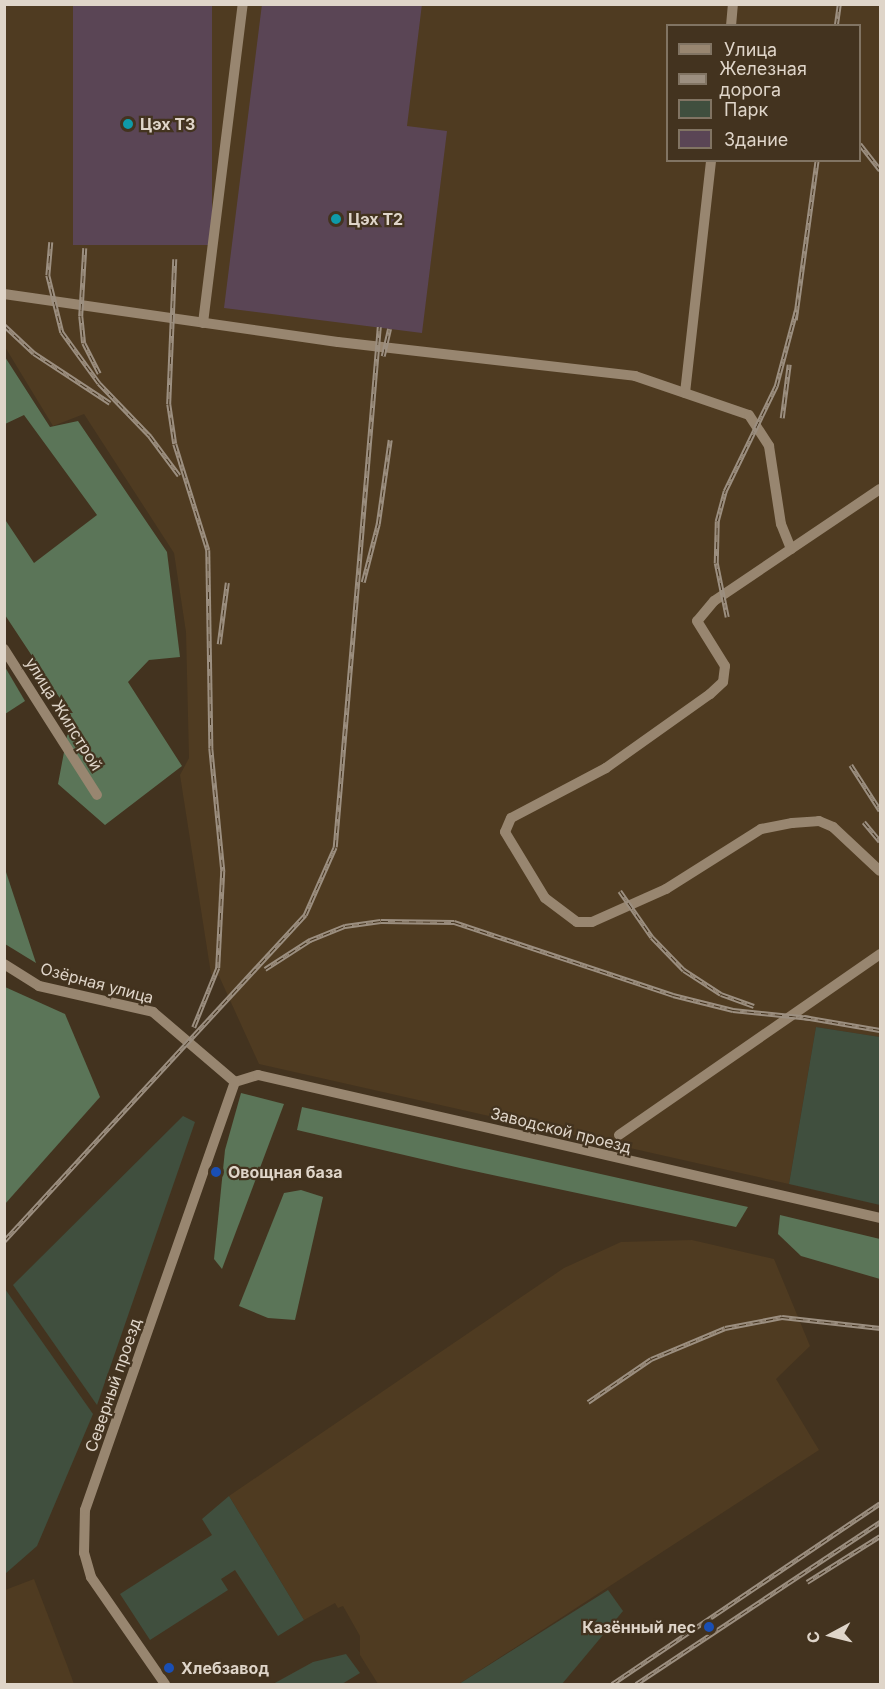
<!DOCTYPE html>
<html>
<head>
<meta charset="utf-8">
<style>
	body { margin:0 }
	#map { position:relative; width:885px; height:1689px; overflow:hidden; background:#43331f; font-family:Inter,sans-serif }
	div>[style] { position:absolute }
	.built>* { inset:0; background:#4f3b21 }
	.green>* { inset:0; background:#404f3e }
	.forest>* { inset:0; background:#5b7558 }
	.building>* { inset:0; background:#5a4555; transform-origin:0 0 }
	.minor>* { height:10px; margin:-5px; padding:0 5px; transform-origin:5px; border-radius:5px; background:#988670 }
	.rail>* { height:4.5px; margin-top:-2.25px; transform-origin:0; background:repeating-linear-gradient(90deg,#43331f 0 7px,#9c8f80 0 14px); box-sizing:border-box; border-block:2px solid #9c8f80 }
	.dots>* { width:16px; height:16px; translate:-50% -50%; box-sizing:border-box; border:3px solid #43331f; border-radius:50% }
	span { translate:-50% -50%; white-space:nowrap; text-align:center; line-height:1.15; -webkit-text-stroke:4.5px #43331f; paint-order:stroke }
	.poi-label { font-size:16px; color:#dfd5c9; font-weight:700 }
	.left { translate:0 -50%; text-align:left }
	.right { translate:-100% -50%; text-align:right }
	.street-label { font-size:16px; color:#dfd5c9 }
	.frame { position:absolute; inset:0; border:6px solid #dfd5c9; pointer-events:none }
	.legend { position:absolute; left:666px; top:24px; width:195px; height:138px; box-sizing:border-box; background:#43331f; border:2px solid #817463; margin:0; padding:8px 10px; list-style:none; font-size:18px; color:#dfd5c9 }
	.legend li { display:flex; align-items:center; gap:12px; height:30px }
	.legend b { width:30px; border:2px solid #817463 }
	.north { position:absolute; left:801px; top:1605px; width:60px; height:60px; -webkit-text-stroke:4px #43331f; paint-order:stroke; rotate:263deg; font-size:16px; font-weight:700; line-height:24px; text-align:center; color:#dfd5c9 }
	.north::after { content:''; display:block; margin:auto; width:21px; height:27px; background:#dfd5c9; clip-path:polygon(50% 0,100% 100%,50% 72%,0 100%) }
</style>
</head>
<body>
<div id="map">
	<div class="built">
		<i style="clip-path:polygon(evenodd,5px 5px,880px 5px,880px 1037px,816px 1027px,789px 1184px,259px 1064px,219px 976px,211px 974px,180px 775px,189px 758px,186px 632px,174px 553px,84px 414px,53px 426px,5px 347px,5px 5px,668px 26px,860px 26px,860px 160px,668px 160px,668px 26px)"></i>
		<i style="clip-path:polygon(692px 1240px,774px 1259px,810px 1346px,776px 1379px,819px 1450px,459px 1684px,378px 1684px,360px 1655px,360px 1636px,343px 1606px,338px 1608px,335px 1603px,304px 1620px,229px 1496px,564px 1268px,621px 1242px)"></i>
		<i style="clip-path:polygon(34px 1579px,67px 1665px,74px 1684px,5px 1684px,5px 1590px)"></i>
	</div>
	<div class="green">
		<i style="clip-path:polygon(816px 1027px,880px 1037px,880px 1205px,789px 1184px)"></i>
		<i style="clip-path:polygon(183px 1116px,195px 1122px,97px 1405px,13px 1285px)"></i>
		<i style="clip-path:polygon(5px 1289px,93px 1414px,37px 1546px,5px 1574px)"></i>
		<i style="clip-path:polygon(229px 1496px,304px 1620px,278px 1636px,235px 1570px,221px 1579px,228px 1590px,150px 1640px,120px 1594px,212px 1535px,202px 1519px)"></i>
		<i style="clip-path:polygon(608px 1590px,623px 1611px,562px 1684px,459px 1684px)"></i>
		<i style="clip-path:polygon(346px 1654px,360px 1673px,342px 1684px,273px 1684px,313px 1662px)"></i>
	</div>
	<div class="forest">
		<i style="clip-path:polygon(5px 357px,50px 427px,78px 421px,167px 552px,180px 657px,149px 660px,128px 682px,182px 766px,105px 825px,58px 784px,71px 715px,5px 615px,4px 518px,34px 563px,97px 515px,24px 415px,5px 424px)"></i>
		<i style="clip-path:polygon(5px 667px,25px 701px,5px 714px,4px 714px)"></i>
		<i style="clip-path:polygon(5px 869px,36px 963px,5px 944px)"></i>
		<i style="clip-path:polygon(5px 987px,65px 1014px,100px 1097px,5px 1204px)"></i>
		<i style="clip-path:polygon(241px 1093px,284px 1104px,222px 1269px,214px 1259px,225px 1150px)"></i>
		<i style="clip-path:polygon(302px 1107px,748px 1207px,736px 1227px,460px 1168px,297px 1130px)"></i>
		<i style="clip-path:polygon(301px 1190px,323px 1197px,295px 1320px,268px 1318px,239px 1306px,284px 1193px)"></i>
		<i style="clip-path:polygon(780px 1215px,880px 1239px,880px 1279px,801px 1256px,778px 1234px)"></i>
	</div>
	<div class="building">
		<i style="left:73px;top:4px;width:139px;height:241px"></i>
		<i style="clip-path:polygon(262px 4px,422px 4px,407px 126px,447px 131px,422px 333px,224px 308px)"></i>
	</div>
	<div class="minor">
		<i style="left:731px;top:26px;width:22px;rotate:-85deg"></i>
		<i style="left:4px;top:294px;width:337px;rotate:8.2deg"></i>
		<i style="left:338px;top:342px;width:299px;rotate:6.5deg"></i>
		<i style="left:635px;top:376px;width:120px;rotate:18.9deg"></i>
		<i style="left:749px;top:415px;width:37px;rotate:57deg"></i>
		<i style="left:769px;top:446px;width:79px;rotate:81.3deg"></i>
		<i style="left:781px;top:524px;width:27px;rotate:68deg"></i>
		<i style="left:203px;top:323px;width:321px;rotate:-82.9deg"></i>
		<i style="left:685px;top:393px;width:234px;rotate:-83.6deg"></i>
		<i style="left:880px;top:489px;width:200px;rotate:146deg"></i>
		<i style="left:714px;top:601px;width:26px;rotate:130deg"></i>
		<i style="left:697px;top:621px;width:53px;rotate:58.1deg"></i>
		<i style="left:725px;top:666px;width:16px;rotate:97deg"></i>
		<i style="left:723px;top:682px;width:18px;rotate:137deg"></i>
		<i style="left:710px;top:694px;width:128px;rotate:144.6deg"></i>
		<i style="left:606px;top:768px;width:107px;rotate:152.2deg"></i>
		<i style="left:511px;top:818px;width:15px;rotate:113deg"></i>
		<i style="left:505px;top:832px;width:77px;rotate:58.8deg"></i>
		<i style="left:545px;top:898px;width:40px;rotate:37deg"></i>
		<i style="left:577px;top:922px;width:15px"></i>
		<i style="left:592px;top:922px;width:81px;rotate:-24deg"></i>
		<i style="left:666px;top:889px;width:112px;rotate:-32.3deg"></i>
		<i style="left:761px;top:829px;width:32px;rotate:-11deg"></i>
		<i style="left:792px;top:823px;width:27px;rotate:-4deg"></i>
		<i style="left:819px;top:821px;width:15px;rotate:23deg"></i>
		<i style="left:833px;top:827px;width:64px;rotate:43.1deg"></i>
		<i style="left:4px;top:649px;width:173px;rotate:57.5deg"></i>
		<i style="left:4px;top:964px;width:41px;rotate:32.2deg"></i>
		<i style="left:39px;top:986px;width:117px;rotate:12.8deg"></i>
		<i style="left:153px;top:1012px;width:108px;rotate:40.5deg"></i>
		<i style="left:235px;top:1082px;width:24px;rotate:-17deg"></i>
		<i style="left:258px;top:1075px;width:638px;rotate:12.95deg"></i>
		<i style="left:619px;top:1135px;width:318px;rotate:-34.7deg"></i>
		<i style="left:165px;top:1684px;width:130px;rotate:-124.7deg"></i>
		<i style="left:91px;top:1577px;width:25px;rotate:-106deg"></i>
		<i style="left:84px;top:1553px;width:43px;rotate:-88.7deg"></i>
		<i style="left:85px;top:1510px;width:454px;rotate:-70.7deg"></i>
	</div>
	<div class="rail">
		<i style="left:836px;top:26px;width:22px;rotate:-82deg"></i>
		<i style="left:860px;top:144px;width:33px;rotate:52deg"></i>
		<i style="left:51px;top:242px;width:33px;rotate:95deg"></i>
		<i style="left:48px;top:275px;width:59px;rotate:76.2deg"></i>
		<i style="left:62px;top:332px;width:63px;rotate:54deg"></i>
		<i style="left:99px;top:383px;width:74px;rotate:46.1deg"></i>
		<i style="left:150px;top:436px;width:49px;rotate:53.4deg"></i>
		<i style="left:85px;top:248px;width:68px;rotate:93.4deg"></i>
		<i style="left:81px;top:316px;width:27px;rotate:84deg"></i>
		<i style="left:84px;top:343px;width:34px;rotate:63deg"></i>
		<i style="left:175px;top:259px;width:145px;rotate:92.4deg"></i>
		<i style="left:169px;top:404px;width:40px;rotate:81.5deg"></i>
		<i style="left:175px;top:444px;width:111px;rotate:72.7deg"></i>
		<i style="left:208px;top:550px;width:198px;rotate:89.1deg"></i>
		<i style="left:211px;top:748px;width:124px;rotate:84.4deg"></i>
		<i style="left:223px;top:871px;width:97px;rotate:93deg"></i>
		<i style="left:218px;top:968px;width:64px;rotate:112.1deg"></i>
		<i style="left:795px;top:320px;width:162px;rotate:-82.2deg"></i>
		<i style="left:4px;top:325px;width:41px;rotate:43deg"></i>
		<i style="left:34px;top:353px;width:91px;rotate:33.3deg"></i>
		<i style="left:383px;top:356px;width:28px;rotate:-77deg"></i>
		<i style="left:782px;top:418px;width:54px;rotate:-82.6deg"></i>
		<i style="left:363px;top:582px;width:60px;rotate:-75.5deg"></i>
		<i style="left:378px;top:524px;width:85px;rotate:-81.9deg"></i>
		<i style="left:727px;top:617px;width:55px;rotate:-101.5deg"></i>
		<i style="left:716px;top:563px;width:42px;rotate:-88.6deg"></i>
		<i style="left:717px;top:521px;width:31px;rotate:-75deg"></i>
		<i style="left:725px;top:491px;width:117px;rotate:-64.1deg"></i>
		<i style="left:776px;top:386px;width:78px;rotate:-75.1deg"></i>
		<i style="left:219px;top:644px;width:62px;rotate:-82.5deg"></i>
		<i style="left:851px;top:765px;width:54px;rotate:57.2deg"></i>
		<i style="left:864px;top:822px;width:25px;rotate:50deg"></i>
		<i style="left:620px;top:891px;width:56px;rotate:55.2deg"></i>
		<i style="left:652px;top:937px;width:46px;rotate:45.9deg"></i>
		<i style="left:684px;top:970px;width:44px;rotate:33deg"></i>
		<i style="left:721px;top:994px;width:35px;rotate:20deg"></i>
		<i style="left:265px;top:969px;width:54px;rotate:-32.8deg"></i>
		<i style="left:310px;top:940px;width:38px;rotate:-22deg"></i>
		<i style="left:345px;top:926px;width:36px;rotate:-8deg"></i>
		<i style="left:381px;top:921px;width:73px;rotate:0.8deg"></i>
		<i style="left:454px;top:922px;width:231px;rotate:18.4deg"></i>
		<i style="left:673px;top:995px;width:62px;rotate:14deg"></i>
		<i style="left:733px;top:1010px;width:78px;rotate:5.9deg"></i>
		<i style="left:804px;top:1017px;width:77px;rotate:9.7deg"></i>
		<i style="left:4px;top:1241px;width:444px;rotate:-47.3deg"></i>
		<i style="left:305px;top:915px;width:74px;rotate:-66.2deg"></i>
		<i style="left:335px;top:847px;width:522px;rotate:-85.16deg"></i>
		<i style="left:588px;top:1402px;width:76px;rotate:-34.3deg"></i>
		<i style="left:651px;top:1359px;width:80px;rotate:-22.7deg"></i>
		<i style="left:725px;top:1328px;width:58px;rotate:-10.9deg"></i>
		<i style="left:782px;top:1317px;width:99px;rotate:6.4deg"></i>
		<i style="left:807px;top:1582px;width:86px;rotate:-32.2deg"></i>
		<i style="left:612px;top:1684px;width:323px;rotate:-34deg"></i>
		<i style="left:636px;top:1684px;width:293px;rotate:-33.6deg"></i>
	</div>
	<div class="dots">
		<i style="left:128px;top:124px;background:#0f9aa8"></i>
		<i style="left:336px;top:219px;background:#0f9aa8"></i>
		<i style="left:216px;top:1172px;background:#1a4fb4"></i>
		<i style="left:709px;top:1627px;background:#1a4fb4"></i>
		<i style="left:169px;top:1668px;background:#1a4fb4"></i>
	</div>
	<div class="poi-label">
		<span class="left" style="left:140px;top:124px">Цэх Т3</span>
		<span class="left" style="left:348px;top:219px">Цэх Т2</span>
		<span class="left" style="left:228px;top:1172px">Овощная база</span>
		<span class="right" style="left:696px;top:1627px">Казённый лес</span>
		<span class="left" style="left:181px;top:1668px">Хлебзавод</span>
	</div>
	<div class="street-label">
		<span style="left:64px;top:714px;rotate:58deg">улица Жилстрой</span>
		<span style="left:97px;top:983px;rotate:15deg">Озёрная улица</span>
		<span style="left:561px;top:1130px;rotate:14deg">Заводской проезд</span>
		<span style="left:113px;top:1385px;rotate:-71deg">Северный проезд</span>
	</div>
	<div class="frame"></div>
	<ul class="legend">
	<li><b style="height:8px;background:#988670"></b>Улица</li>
	<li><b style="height:8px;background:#9c8f80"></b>Железная дорога</li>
	<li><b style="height:16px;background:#404f3e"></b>Парк</li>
	<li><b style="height:16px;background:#5a4555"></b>Здание</li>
	</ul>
	<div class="north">С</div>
</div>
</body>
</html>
